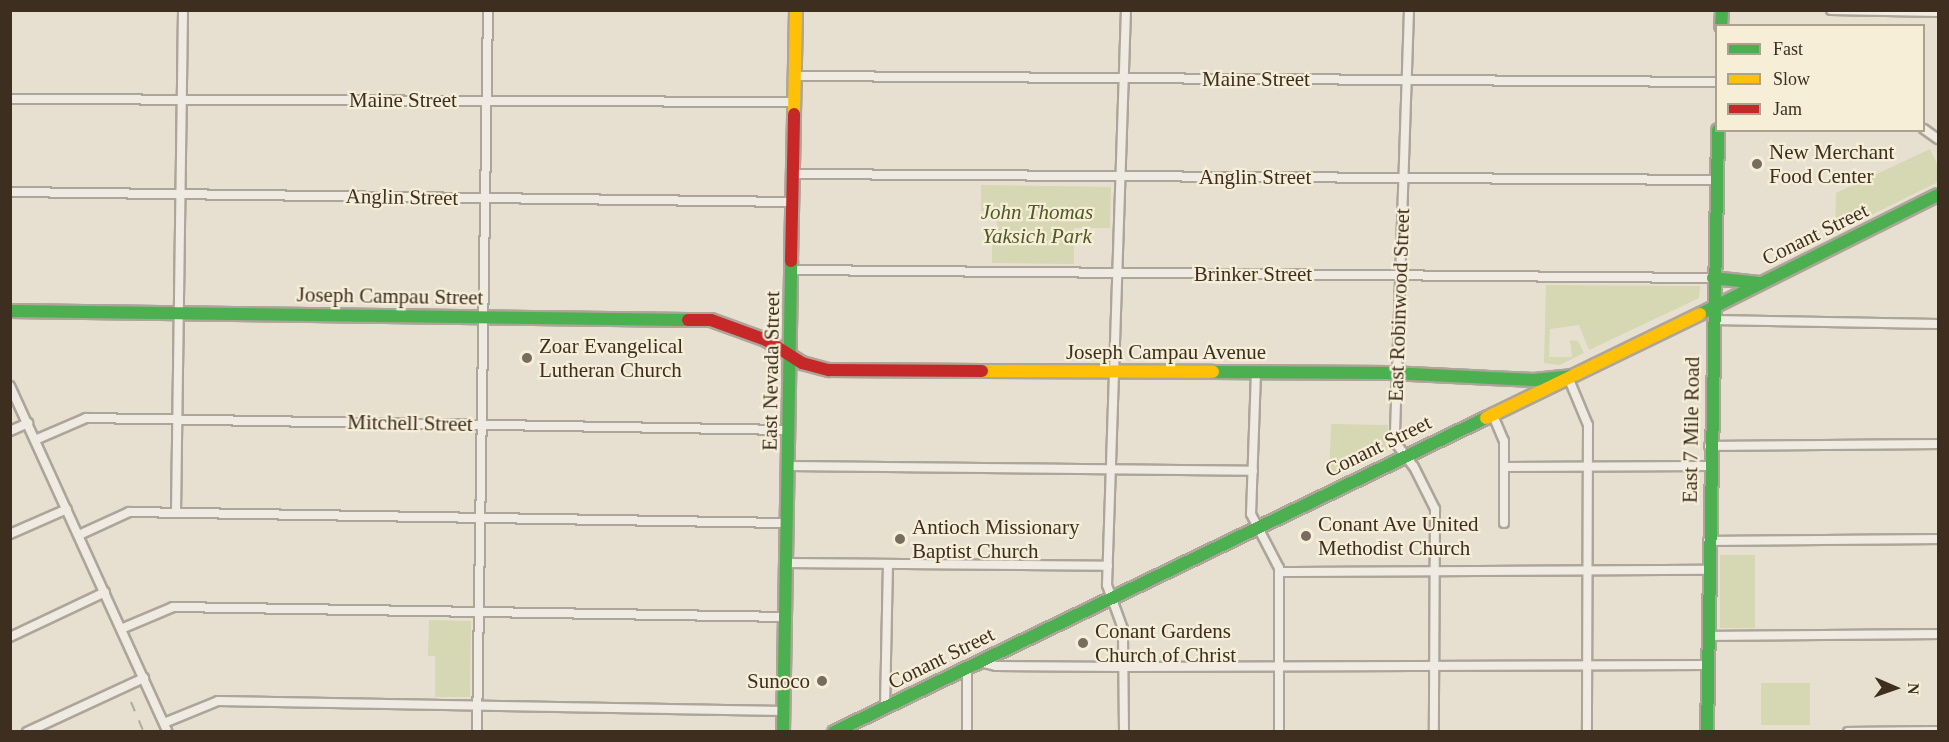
<!DOCTYPE html>
<html>
<head>
<meta charset="utf-8">
<style>
	body { margin:0 }
	#map { position:relative; width:1949px; height:742px; overflow:hidden; background:#e7e0d1; font-family:Georgia,serif }
	div>[style] { position:absolute }
	.green>* { inset:0; background:#d6d7b3; transform-origin:0 0 }
	.roads { filter:drop-shadow(2px 0 #ada599) drop-shadow(-2px 0 #ada599) drop-shadow(0 2px #ada599) drop-shadow(0 -2px #ada599) }
	.street>* { height:8px; margin:-4px; padding:0 4px; transform-origin:4px; border-radius:4px; background:#efebe3 }
	.fast>* { height:12px; margin:-6px; padding:0 6px; transform-origin:6px; border-radius:6px; background:#4caf50 }
	.slow>* { height:12px; margin:-6px; padding:0 6px; transform-origin:6px; border-radius:6px; background:#ffc107 }
	.jam>* { height:12px; margin:-6px; padding:0 6px; transform-origin:6px; border-radius:6px; background:#c62828 }
	.rail>* { height:2px; margin-top:-1px; transform-origin:0; background:repeating-linear-gradient(90deg,#afaaa2 0 10px,transparent 0 20px) }
	.dots>* { width:16px; height:16px; translate:-50% -50%; box-sizing:border-box; border:3px solid #f7eed8; border-radius:50% }
	span { translate:-50% -50%; white-space:nowrap; text-align:center; line-height:1.15; -webkit-text-stroke:4.5px #f7eed8; paint-order:stroke }
	.street-label { font-size:21px; color:#3d2e20 }
	.poi-label { font-size:21px; color:#3d2e20 }
	.left { translate:0 -50%; text-align:left }
	.right { translate:-100% -50%; text-align:right }
	.park-label { font-size:21px; color:#4d5a26; font-style:italic }
	.frame { position:absolute; inset:0; border:12px solid #3d2e20; pointer-events:none }
	.legend { position:absolute; left:1715px; top:24px; width:210px; height:108px; box-sizing:border-box; background:#f7eed8; border:2px solid #ada18e; margin:0; padding:8px 10px; list-style:none; font-size:18px; color:#3d2e20 }
	.legend li { display:flex; align-items:center; gap:12px; height:30px }
	.legend b { width:30px; border:2px solid #ada18e }
	.north { position:absolute; left:1865px; top:658px; width:60px; height:60px; -webkit-text-stroke:4px #f7eed8; paint-order:stroke; rotate:92deg; font-size:16px; font-weight:700; line-height:24px; text-align:center; color:#3d2e20 }
	.north::after { content:''; display:block; margin:auto; width:21px; height:27px; background:#3d2e20; clip-path:polygon(50% 0,100% 100%,50% 72%,0 100%) }
</style>
</head>
<body>
<div id="map">
	<div class="green">
		<i style="clip-path:polygon(1930px 149px,1938px 166px,1938px 182px,1835px 233px,1836px 193px)"></i>
		<i style="clip-path:polygon(981px 185px,1111px 187px,1110px 228px,1074px 228px,1074px 264px,992px 263px,992px 227px,997px 227px,997px 212px,981px 211px)"></i>
		<i style="clip-path:polygon(1546px 285px,1700px 286px,1699px 298px,1589px 350px,1579px 325px,1550px 329px,1549px 357px,1572px 357px,1570px 340px,1578px 341px,1584px 353px,1560px 365px,1544px 363px)"></i>
		<i style="clip-path:polygon(1331px 424px,1388px 425px,1387px 451px,1329px 478px)"></i>
		<i style="left:1720px;top:555px;width:35px;height:73px"></i>
		<i style="clip-path:polygon(429px 620px,471px 621px,470px 697px,435px 697px,435px 656px,428px 656px)"></i>
		<i style="left:1761px;top:683px;width:49px;height:42px"></i>
	</div>
	<div class="roads">
		<div class="street">
			<i style="left:1409px;top:10px;width:432px;rotate:91.9deg"></i>
			<i style="left:1395px;top:442px;width:31px;rotate:53deg"></i>
			<i style="left:1414px;top:467px;width:47px;rotate:63.4deg"></i>
			<i style="left:1435px;top:509px;width:223px;rotate:90.3deg"></i>
			<i style="left:1831px;top:10px;width:107px;rotate:1.1deg"></i>
			<i style="left:796px;top:76px;width:920px;rotate:0.37deg"></i>
			<i style="left:10px;top:99px;width:785px;rotate:0.22deg"></i>
			<i style="left:1924px;top:129px;width:17px;rotate:36deg"></i>
			<i style="left:794px;top:174px;width:922px;rotate:0.37deg"></i>
			<i style="left:10px;top:192px;width:784px;rotate:0.73deg"></i>
			<i style="left:792px;top:270px;width:921px;rotate:0.5deg"></i>
			<i style="left:1713px;top:320px;width:225px;rotate:1deg"></i>
			<i style="left:1256px;top:372px;width:142px;rotate:92deg"></i>
			<i style="left:1251px;top:514px;width:61px;rotate:62.6deg"></i>
			<i style="left:1279px;top:568px;width:164px;rotate:90deg"></i>
			<i style="left:1568px;top:377px;width:52px;rotate:67.4deg"></i>
			<i style="left:1588px;top:425px;width:307px;rotate:90.2deg"></i>
			<i style="left:10px;top:386px;width:380px;rotate:65.5deg"></i>
			<i style="left:1492px;top:413px;width:30px;rotate:67deg"></i>
			<i style="left:1504px;top:441px;width:82px;rotate:90deg"></i>
			<i style="left:10px;top:431px;width:20px;rotate:-24deg"></i>
			<i style="left:35px;top:440px;width:56px;rotate:-23.3deg"></i>
			<i style="left:86px;top:418px;width:704px;rotate:0.98deg"></i>
			<i style="left:1709px;top:446px;width:229px;rotate:-0.5deg"></i>
			<i style="left:788px;top:466px;width:465px;rotate:0.6deg"></i>
			<i style="left:1504px;top:467px;width:205px;rotate:-0.3deg"></i>
			<i style="left:176px;top:513px;width:503px;rotate:-89.2deg"></i>
			<i style="left:10px;top:534px;width:62px;rotate:-23.7deg"></i>
			<i style="left:79px;top:535px;width:55px;rotate:-24.7deg"></i>
			<i style="left:129px;top:512px;width:658px;rotate:0.96deg"></i>
			<i style="left:1708px;top:541px;width:230px;rotate:-0.5deg"></i>
			<i style="left:787px;top:563px;width:321px;rotate:0.5deg"></i>
			<i style="left:1280px;top:572px;width:428px;rotate:-0.3deg"></i>
			<i style="left:121px;top:629px;width:56px;rotate:-22.9deg"></i>
			<i style="left:173px;top:607px;width:613px;rotate:0.93deg"></i>
			<i style="left:1707px;top:636px;width:231px;rotate:-0.5deg"></i>
			<i style="left:10px;top:637px;width:105px;rotate:-25.3deg"></i>
			<i style="left:980px;top:662px;width:16px;rotate:14deg"></i>
			<i style="left:996px;top:666px;width:128px;rotate:0.4deg"></i>
			<i style="left:1124px;top:667px;width:583px;rotate:-0.2deg"></i>
			<i style="left:885px;top:707px;width:142px;rotate:-88.8deg"></i>
			<i style="left:164px;top:723px;width:58px;rotate:-22.2deg"></i>
			<i style="left:218px;top:701px;width:566px;rotate:1.01deg"></i>
			<i style="left:27px;top:732px;width:129px;rotate:-24.8deg"></i>
			<i style="left:477px;top:732px;width:722px;rotate:-89.13deg"></i>
			<i style="left:967px;top:732px;width:65px;rotate:-90deg"></i>
			<i style="left:1124px;top:732px;width:103px;rotate:-90.6deg"></i>
			<i style="left:1123px;top:629px;width:47px;rotate:-110deg"></i>
			<i style="left:1107px;top:585px;width:575px;rotate:-88.11deg"></i>
			<i style="left:1848px;top:732px;width:90px;rotate:-0.6deg"></i>
		</div>
		<div class="fast">
			<i style="left:1721px;top:26px;width:16px;rotate:-86deg"></i>
			<i style="left:1713px;top:278px;width:46px;rotate:6.2deg"></i>
			<i style="left:10px;top:311px;width:678px;rotate:0.76deg"></i>
			<i style="left:1700px;top:314px;width:266px;rotate:-26.6deg"></i>
			<i style="left:1213px;top:372px;width:177px;rotate:0.3deg"></i>
			<i style="left:1390px;top:373px;width:144px;rotate:2.8deg"></i>
			<i style="left:1534px;top:380px;width:39px;rotate:-6deg"></i>
			<i style="left:783px;top:732px;width:471px;rotate:-89deg"></i>
			<i style="left:834px;top:732px;width:724px;rotate:-25.72deg"></i>
			<i style="left:1707px;top:732px;width:602px;rotate:-88.95deg"></i>
		</div>
		<div class="slow">
			<i style="left:794px;top:114px;width:104px;rotate:-88.9deg"></i>
			<i style="left:982px;top:371px;width:231px;rotate:0.2deg"></i>
			<i style="left:1486px;top:418px;width:238px;rotate:-25.9deg"></i>
		</div>
		<div class="jam">
			<i style="left:791px;top:261px;width:147px;rotate:-88.8deg"></i>
			<i style="left:688px;top:320px;width:23px"></i>
			<i style="left:711px;top:320px;width:59px;rotate:20deg"></i>
			<i style="left:766px;top:340px;width:43px;rotate:32.6deg"></i>
			<i style="left:802px;top:363px;width:28px;rotate:15deg"></i>
			<i style="left:829px;top:370px;width:153px;rotate:0.4deg"></i>
		</div>
	</div>
	<div class="rail">
		<i style="left:131px;top:702px;width:33px;rotate:67deg"></i>
	</div>
	<div class="dots">
		<i style="left:1757px;top:164px;background:#786c5e"></i>
		<i style="left:527px;top:358px;background:#786c5e"></i>
		<i style="left:1306px;top:536px;background:#786c5e"></i>
		<i style="left:900px;top:539px;background:#786c5e"></i>
		<i style="left:1083px;top:643px;background:#786c5e"></i>
		<i style="left:822px;top:681px;background:#786c5e"></i>
	</div>
	<div class="street-label">
		<span style="left:1256px;top:79px">Maine Street</span>
		<span style="left:403px;top:100px">Maine Street</span>
		<span style="left:1255px;top:177px">Anglin Street</span>
		<span style="left:402px;top:197px;rotate:1deg">Anglin Street</span>
		<span style="left:1815px;top:234px;rotate:-26deg">Conant Street</span>
		<span style="left:1253px;top:274px">Brinker Street</span>
		<span style="left:390px;top:296px;rotate:1deg">Joseph Campau Street</span>
		<span style="left:1399px;top:305px;rotate:-88deg">East Robinwood Street</span>
		<span style="left:1166px;top:352px">Joseph Campau Avenue</span>
		<span style="left:771px;top:371px;rotate:-89deg">East Nevada Street</span>
		<span style="left:410px;top:423px;rotate:1deg">Mitchell Street</span>
		<span style="left:1691px;top:430px;rotate:-89deg">East 7 Mile Road</span>
		<span style="left:1378px;top:446px;rotate:-26deg">Conant Street</span>
		<span style="left:941px;top:658px;rotate:-26deg">Conant Street</span>
	</div>
	<div class="poi-label">
		<span class="left" style="left:1769px;top:164px">New Merchant<br>Food Center</span>
		<span class="left" style="left:539px;top:358px">Zoar Evangelical<br>Lutheran Church</span>
		<span class="left" style="left:1318px;top:536px">Conant Ave United<br>Methodist Church</span>
		<span class="left" style="left:912px;top:539px">Antioch Missionary<br>Baptist Church</span>
		<span class="left" style="left:1095px;top:643px">Conant Gardens<br>Church of Christ</span>
		<span class="right" style="left:810px;top:681px">Sunoco</span>
	</div>
	<div class="park-label">
		<span style="left:1037px;top:224px">John Thomas<br>Yaksich Park</span>
	</div>
	<div class="frame"></div>
	<ul class="legend">
	<li><b style="height:8px;background:#4caf50"></b>Fast</li>
	<li><b style="height:8px;background:#ffc107"></b>Slow</li>
	<li><b style="height:8px;background:#c62828"></b>Jam</li>
	</ul>
	<div class="north">N</div>
</div>
</body>
</html>
